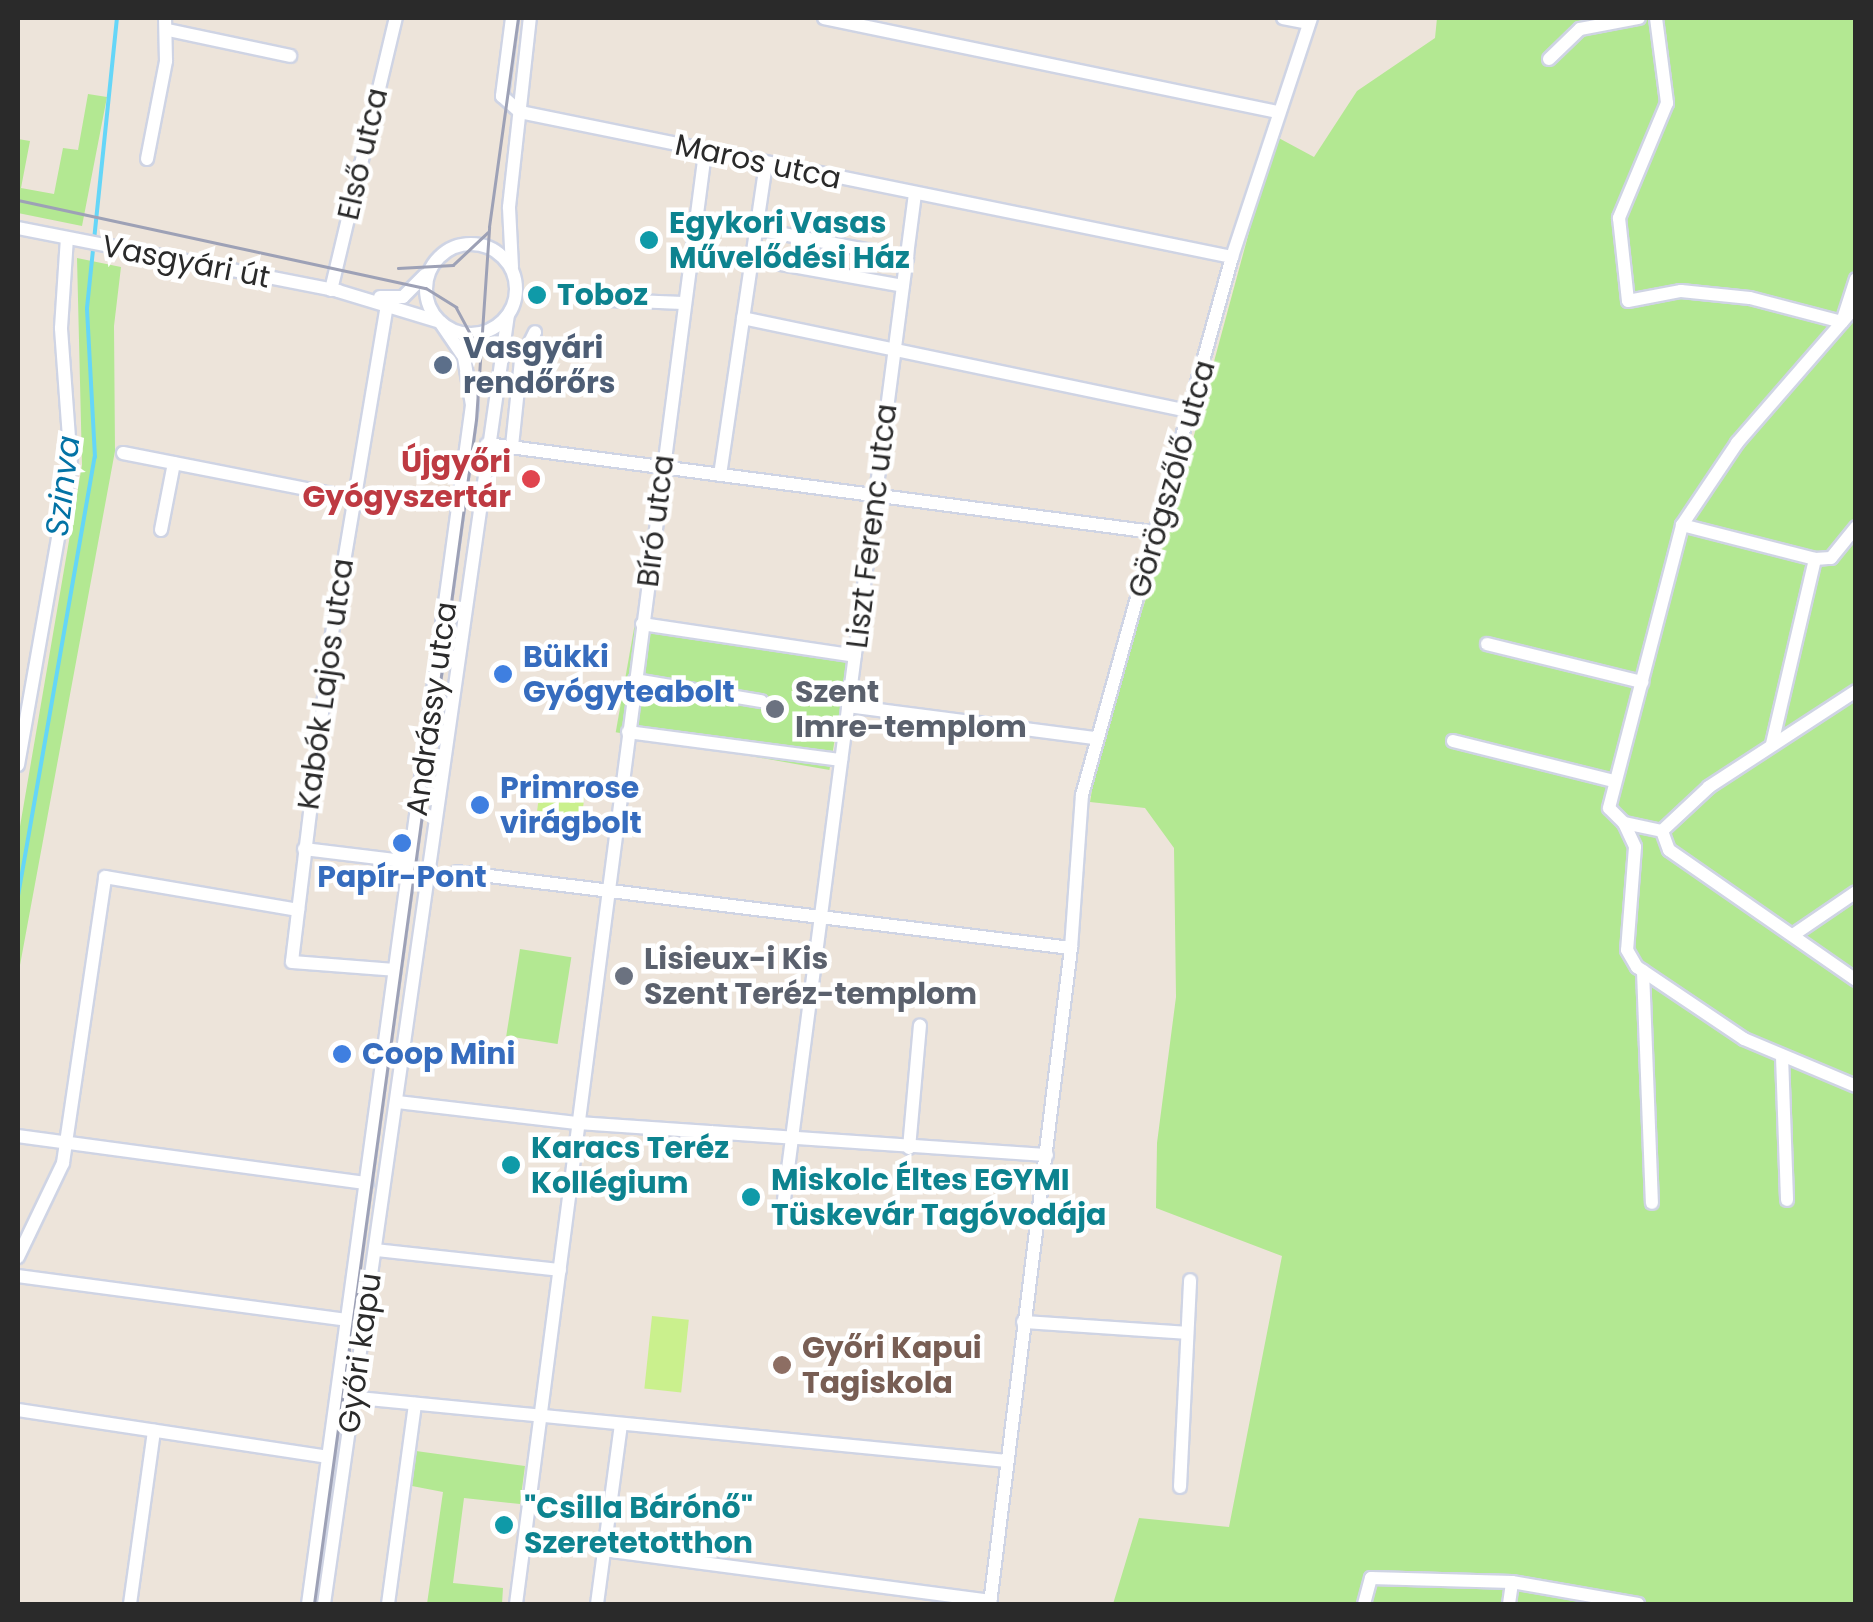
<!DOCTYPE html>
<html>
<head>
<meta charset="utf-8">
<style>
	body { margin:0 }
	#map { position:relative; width:1873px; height:1622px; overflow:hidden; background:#ede4da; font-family:Poppins,sans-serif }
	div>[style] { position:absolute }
	.green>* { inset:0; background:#b3e892; transform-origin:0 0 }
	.pitch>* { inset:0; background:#caf08d; transform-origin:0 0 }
	.stream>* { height:4px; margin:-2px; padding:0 2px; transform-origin:2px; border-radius:2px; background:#65d6f8 }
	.roads { filter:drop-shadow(2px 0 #cfd4e4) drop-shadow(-2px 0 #cfd4e4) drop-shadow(0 2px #cfd4e4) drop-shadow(0 -2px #cfd4e4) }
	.minor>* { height:12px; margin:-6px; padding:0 6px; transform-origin:6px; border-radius:6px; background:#fff }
	.minor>.ring { margin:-6px; padding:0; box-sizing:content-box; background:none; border:12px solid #fff; border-radius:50% }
	.tram>* { height:2.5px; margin:-1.25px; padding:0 1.25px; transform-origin:1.25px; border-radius:1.25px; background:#9da1b6 }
	.dots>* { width:28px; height:28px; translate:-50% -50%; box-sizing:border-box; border:5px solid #fff; border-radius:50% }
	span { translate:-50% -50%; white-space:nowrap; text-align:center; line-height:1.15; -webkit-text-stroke:9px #fff; paint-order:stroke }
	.street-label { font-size:30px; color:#2a2a2a }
	.culture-label { font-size:30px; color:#0d838f; font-weight:700 }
	.left { translate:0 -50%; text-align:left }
	.service-label { font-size:30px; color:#4e5e75; font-weight:700 }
	.health-label { font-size:30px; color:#be3a42; font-weight:700 }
	.right { translate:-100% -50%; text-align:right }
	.shop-label { font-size:30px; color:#366cbe; font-weight:700 }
	.worship-label { font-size:30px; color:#5b616d; font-weight:700 }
	.education-label { font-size:30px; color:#785e54; font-weight:700 }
	.water-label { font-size:32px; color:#0373a5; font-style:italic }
	.frame { position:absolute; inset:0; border:20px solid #2a2a2a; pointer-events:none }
</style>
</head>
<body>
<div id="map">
	<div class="green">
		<i style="clip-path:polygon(1437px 18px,1855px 18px,1855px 1604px,1113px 1604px,1139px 1518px,1229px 1527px,1282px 1256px,1156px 1208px,1157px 1143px,1176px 997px,1174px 848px,1145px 808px,1090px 802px,1100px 740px,1169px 528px,1275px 136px,1314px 157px,1357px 91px,1435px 38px)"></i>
		<i style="clip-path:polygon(88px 94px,107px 97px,82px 226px,18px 213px,18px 139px,30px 141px,21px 188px,54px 194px,63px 148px,78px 150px)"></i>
		<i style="clip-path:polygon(77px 258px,121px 267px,114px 326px,115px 451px,18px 976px,18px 838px,82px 465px)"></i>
		<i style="left:635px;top:623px;width:217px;height:111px;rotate:10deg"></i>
		<i style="left:520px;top:949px;width:52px;height:88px;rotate:9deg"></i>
		<i style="clip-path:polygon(416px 1451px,525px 1466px,520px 1504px,464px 1498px,453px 1583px,503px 1588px,502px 1604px,427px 1604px,443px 1492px,412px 1486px)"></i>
	</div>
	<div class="pitch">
		<i style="left:541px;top:783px;width:45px;height:28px;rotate:8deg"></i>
		<i style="left:652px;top:1316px;width:37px;height:73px;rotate:6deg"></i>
	</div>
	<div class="stream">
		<i style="left:18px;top:896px;width:446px;rotate:-80.1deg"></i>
		<i style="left:95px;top:457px;width:149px;rotate:-93.1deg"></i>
		<i style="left:87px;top:308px;width:292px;rotate:-84.1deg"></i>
	</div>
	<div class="roads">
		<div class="minor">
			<i style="left:512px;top:18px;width:79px;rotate:97.3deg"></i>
			<i style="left:502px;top:96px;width:24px;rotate:42deg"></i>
			<i style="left:520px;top:112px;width:727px;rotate:11.51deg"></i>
			<i style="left:824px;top:18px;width:460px;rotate:11.7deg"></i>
			<i style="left:1283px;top:18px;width:25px;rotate:11deg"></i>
			<i style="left:1656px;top:18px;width:86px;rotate:82.6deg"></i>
			<i style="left:1667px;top:103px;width:125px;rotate:112.7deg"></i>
			<i style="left:1619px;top:218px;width:83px;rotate:83.8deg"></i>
			<i style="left:1628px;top:301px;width:54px;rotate:-10.7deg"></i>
			<i style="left:1681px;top:291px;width:69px;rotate:5.8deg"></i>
			<i style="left:1750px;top:298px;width:95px;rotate:14.6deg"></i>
			<i style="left:1842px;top:322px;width:45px;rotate:-72deg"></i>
			<i style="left:168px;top:30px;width:125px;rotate:12deg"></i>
			<i style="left:1549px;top:59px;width:43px;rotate:-44.1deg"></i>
			<i style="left:1580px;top:29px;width:60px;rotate:-10.6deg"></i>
			<i style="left:147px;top:159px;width:100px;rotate:-79deg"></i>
			<i style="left:166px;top:61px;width:43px;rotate:-91.3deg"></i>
			<i style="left:18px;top:228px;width:326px;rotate:11.1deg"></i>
			<i style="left:338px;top:291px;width:107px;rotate:16.9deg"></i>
			<i style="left:757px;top:229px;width:153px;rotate:10.9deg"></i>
			<i class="ring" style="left:426px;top:244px;width:78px;height:78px"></i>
			<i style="left:752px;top:259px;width:153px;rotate:10.1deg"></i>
			<i style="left:512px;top:267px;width:60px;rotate:-92.9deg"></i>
			<i style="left:509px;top:207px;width:190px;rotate:-83.7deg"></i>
			<i style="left:331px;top:290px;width:280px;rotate:-76.6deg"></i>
			<i style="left:380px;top:297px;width:23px"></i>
			<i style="left:403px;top:297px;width:31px;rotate:-45deg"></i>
			<i style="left:586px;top:299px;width:97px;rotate:2.4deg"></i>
			<i style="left:387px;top:305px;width:339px;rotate:99.5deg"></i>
			<i style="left:331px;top:639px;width:325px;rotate:96.9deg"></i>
			<i style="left:292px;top:962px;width:103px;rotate:4.4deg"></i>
			<i style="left:743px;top:318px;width:459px;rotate:11.8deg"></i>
			<i style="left:487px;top:444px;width:679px;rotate:7.53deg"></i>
			<i style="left:512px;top:446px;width:85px;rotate:-84deg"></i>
			<i style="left:521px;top:361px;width:32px;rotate:-64deg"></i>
			<i style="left:123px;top:453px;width:233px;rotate:11.1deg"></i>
			<i style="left:720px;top:475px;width:314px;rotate:-81.6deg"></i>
			<i style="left:1682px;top:525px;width:137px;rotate:14.3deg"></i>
			<i style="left:1815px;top:559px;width:16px;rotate:-4deg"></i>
			<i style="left:1831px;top:558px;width:40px;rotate:-51deg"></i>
			<i style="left:161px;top:530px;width:68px;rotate:-79deg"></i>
			<i style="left:642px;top:624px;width:215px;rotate:8.5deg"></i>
			<i style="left:1487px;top:644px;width:160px;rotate:13.8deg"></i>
			<i style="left:635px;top:680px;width:128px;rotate:9.5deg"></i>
			<i style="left:1856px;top:691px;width:176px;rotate:146.9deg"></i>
			<i style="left:1709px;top:787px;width:64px;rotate:136.9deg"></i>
			<i style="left:1662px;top:831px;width:20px;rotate:70deg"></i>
			<i style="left:1669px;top:850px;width:228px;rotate:34.8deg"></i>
			<i style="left:848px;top:706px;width:248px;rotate:7.4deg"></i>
			<i style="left:628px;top:732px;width:215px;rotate:7.5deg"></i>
			<i style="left:1453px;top:741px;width:165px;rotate:14deg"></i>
			<i style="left:1772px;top:744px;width:190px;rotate:-76.9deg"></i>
			<i style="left:18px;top:765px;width:305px;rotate:-80deg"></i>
			<i style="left:71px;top:465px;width:137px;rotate:-94.2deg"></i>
			<i style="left:61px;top:328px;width:90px;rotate:-86.2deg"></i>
			<i style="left:1624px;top:823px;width:26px;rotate:65deg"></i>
			<i style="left:1635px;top:847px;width:103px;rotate:94.4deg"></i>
			<i style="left:1627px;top:950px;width:20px;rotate:60deg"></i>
			<i style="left:1637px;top:967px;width:129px;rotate:33.9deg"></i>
			<i style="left:1744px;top:1039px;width:121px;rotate:22.8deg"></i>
			<i style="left:1662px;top:831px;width:39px;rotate:-168deg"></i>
			<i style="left:1624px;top:823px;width:21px;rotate:-135deg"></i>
			<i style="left:1609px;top:808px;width:292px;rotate:-75.5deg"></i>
			<i style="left:1682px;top:525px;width:99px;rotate:-56.1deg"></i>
			<i style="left:1737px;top:443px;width:181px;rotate:-49deg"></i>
			<i style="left:304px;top:849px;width:108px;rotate:6.9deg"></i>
			<i style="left:457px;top:872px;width:619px;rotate:7.06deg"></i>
			<i style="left:1793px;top:935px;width:76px;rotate:-34.3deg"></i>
			<i style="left:1643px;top:971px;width:232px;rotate:87.8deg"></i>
			<i style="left:1782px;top:1056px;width:144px;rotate:88deg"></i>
			<i style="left:397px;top:1102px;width:181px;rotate:6.7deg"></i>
			<i style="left:577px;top:1123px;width:471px;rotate:3.9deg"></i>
			<i style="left:18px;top:1136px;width:352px;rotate:7.7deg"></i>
			<i style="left:909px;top:1148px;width:123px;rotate:-84.9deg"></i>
			<i style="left:782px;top:1215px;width:1030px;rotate:-82.58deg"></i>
			<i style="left:376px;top:1250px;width:185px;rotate:6.2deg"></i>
			<i style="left:18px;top:1257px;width:104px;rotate:-64.4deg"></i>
			<i style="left:63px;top:1163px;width:289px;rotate:-81.6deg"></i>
			<i style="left:105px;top:877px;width:196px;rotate:9.7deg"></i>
			<i style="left:18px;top:1276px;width:333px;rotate:7.6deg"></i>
			<i style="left:1023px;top:1322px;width:164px;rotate:3.8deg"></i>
			<i style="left:348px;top:1397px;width:662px;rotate:5.55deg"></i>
			<i style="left:18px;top:1410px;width:314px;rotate:8.6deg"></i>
			<i style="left:1180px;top:1487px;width:207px;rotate:-87.2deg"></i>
			<i style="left:604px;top:1550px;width:390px;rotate:7.5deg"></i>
			<i style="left:130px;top:1604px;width:175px;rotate:-82.1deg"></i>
			<i style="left:308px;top:1604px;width:1210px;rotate:-82.21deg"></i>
			<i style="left:472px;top:405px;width:49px;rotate:-99.5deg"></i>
			<i style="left:464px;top:357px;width:42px;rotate:-124.4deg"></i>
			<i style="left:324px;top:1604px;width:1302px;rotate:-81.88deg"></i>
			<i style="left:388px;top:1604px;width:202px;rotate:-82.3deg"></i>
			<i style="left:516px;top:1604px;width:1464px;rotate:-82.58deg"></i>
			<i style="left:597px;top:1604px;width:181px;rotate:-82.4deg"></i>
			<i style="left:990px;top:1604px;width:661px;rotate:-82.96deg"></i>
			<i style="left:1071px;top:948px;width:153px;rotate:-85.9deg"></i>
			<i style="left:1082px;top:795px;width:559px;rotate:-74.42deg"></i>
			<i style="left:1232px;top:257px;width:252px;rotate:-71.7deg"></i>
			<i style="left:1364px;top:1604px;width:27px;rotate:-75deg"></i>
			<i style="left:1371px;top:1578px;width:141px;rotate:1.6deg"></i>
			<i style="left:1512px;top:1582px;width:128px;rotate:9.9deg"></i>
			<i style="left:1509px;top:1604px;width:22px;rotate:-82deg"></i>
		</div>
	</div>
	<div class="tram">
		<i style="left:18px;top:200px;width:417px;rotate:12.2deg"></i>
		<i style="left:426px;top:288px;width:36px;rotate:32deg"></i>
		<i style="left:456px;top:307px;width:44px;rotate:61.7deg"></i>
		<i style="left:398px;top:268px;width:55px;rotate:-3.1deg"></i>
		<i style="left:453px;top:265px;width:47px;rotate:-43.3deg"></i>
		<i style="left:314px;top:1604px;width:1195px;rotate:-82.21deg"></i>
		<i style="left:476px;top:420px;width:193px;rotate:-86.1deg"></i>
		<i style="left:489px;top:227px;width:211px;rotate:-82.1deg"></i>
	</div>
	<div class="dots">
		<i style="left:649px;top:240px;background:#0f9aa8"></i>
		<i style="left:537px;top:295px;background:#0f9aa8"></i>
		<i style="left:443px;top:365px;background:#5c6f8a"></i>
		<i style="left:531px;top:479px;background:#e0444e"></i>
		<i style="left:503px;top:674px;background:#3f7fe0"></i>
		<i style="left:775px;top:709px;background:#6b7280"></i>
		<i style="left:480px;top:805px;background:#3f7fe0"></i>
		<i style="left:402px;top:843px;background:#3f7fe0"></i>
		<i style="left:624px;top:976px;background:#6b7280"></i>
		<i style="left:342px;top:1054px;background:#3f7fe0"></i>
		<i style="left:511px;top:1165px;background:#0f9aa8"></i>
		<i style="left:751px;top:1197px;background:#0f9aa8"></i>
		<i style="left:782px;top:1365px;background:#8d6e63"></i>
		<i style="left:504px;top:1525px;background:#0f9aa8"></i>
	</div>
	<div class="street-label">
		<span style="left:363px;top:154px;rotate:-77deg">Első utca</span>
		<span style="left:758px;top:162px;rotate:12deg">Maros utca</span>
		<span style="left:186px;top:262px;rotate:11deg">Vasgyári út</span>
		<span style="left:1172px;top:479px;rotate:-74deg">Görögszőlő utca</span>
		<span style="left:656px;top:521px;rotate:-83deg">Bíró utca</span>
		<span style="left:872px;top:526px;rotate:-83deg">Liszt Ferenc utca</span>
		<span style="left:326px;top:684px;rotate:-82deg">Kabók Lajos utca</span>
		<span style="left:432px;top:709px;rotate:-82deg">Andrássy utca</span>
		<span style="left:360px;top:1353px;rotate:-82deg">Győri kapu</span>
	</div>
	<div class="culture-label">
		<span class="left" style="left:669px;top:240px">Egykori Vasas<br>Művelődési Ház</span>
		<span class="left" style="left:557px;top:295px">Toboz</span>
		<span class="left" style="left:531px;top:1165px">Karacs Teréz<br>Kollégium</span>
		<span class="left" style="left:771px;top:1197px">Miskolc Éltes EGYMI<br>Tüskevár Tagóvodája</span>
		<span class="left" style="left:524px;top:1525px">"Csilla Bárónő"<br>Szeretetotthon</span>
	</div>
	<div class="service-label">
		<span class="left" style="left:463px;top:365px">Vasgyári<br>rendőrőrs</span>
	</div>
	<div class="health-label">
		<span class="right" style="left:511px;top:479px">Újgyőri<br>Gyógyszertár</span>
	</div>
	<div class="shop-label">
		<span class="left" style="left:523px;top:674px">Bükki<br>Gyógyteabolt</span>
		<span class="left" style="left:500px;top:805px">Primrose<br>virágbolt</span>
		<span style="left:402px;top:877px">Papír-Pont</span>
		<span class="left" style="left:362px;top:1054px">Coop Mini</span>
	</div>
	<div class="worship-label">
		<span class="left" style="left:795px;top:709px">Szent<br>Imre-templom</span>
		<span class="left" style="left:644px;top:976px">Lisieux-i Kis<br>Szent Teréz-templom</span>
	</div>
	<div class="education-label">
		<span class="left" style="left:802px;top:1365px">Győri Kapui<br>Tagiskola</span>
	</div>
	<div class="water-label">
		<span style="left:63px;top:486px;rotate:-83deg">Szinva</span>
	</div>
	<div class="frame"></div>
</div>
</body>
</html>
